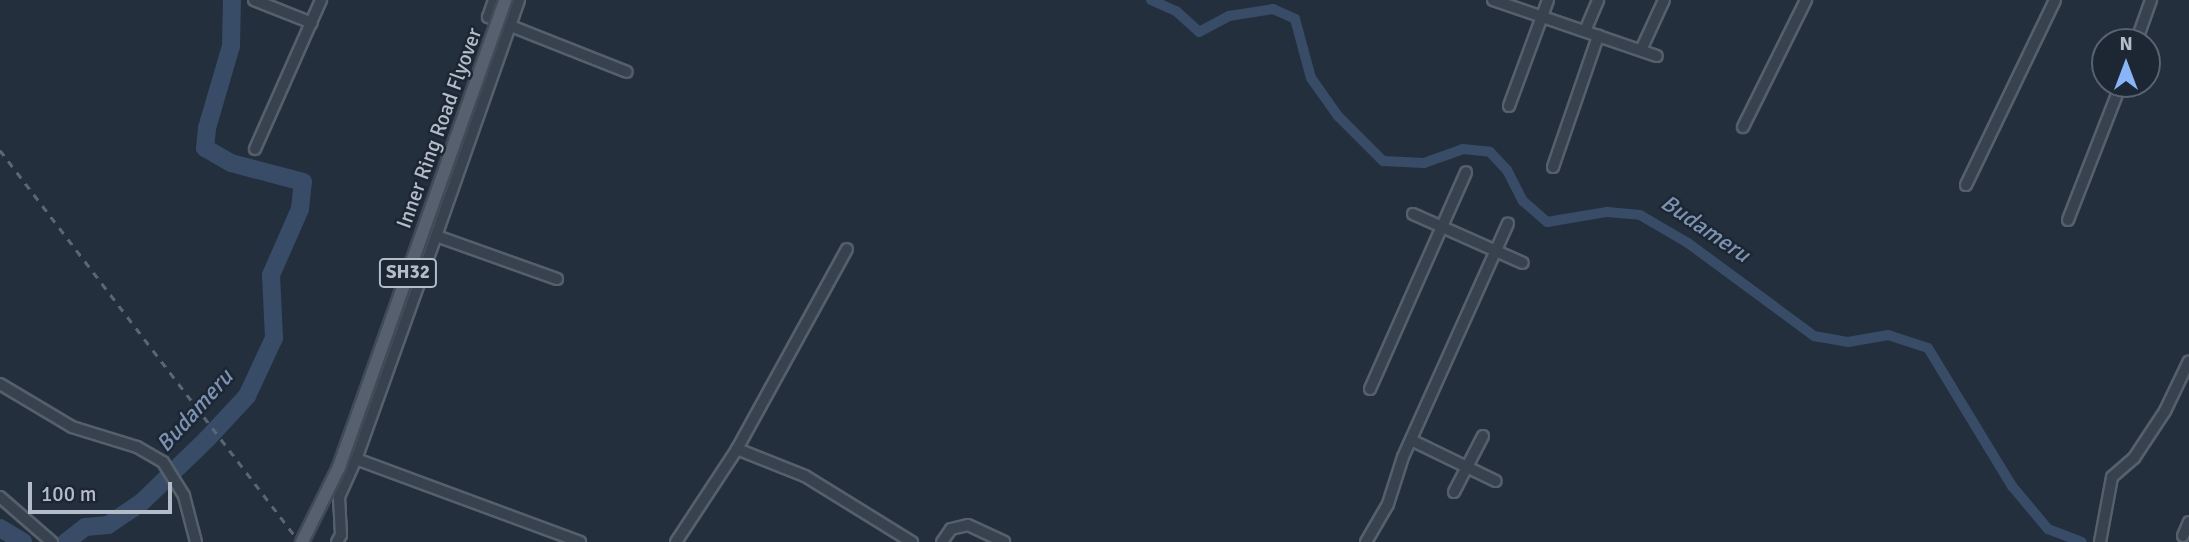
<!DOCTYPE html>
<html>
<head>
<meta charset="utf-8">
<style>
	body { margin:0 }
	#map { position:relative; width:2189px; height:542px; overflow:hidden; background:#242f3e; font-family:Signika,sans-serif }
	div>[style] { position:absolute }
	.canal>* { height:10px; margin:-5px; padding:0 5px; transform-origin:5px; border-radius:5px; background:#394c67 }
	.river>* { height:18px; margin:-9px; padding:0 9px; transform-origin:9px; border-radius:9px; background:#394c67 }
	.roads { filter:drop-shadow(2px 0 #565f6c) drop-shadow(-2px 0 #565f6c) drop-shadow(0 2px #565f6c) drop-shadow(0 -2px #565f6c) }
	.minor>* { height:10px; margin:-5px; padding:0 5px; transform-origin:5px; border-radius:5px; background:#38414e }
	.rail>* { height:2.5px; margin-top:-1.25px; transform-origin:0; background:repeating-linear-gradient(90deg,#5a6575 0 7px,transparent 0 14px) }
	.bridges { filter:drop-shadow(2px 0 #414a57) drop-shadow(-2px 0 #414a57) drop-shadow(0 2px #414a57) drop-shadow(0 -2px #414a57) }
	.major-bridge>* { height:12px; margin:-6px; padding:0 6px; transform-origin:6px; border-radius:6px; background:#56606e }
	span { translate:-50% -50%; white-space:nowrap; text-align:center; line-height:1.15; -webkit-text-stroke:5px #1d2633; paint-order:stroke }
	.shield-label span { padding:2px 5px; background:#1d2633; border:2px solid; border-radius:5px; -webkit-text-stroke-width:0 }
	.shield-label { font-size:19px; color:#b4bcc9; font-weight:700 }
	.street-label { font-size:21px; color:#b4bcc9 }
	.water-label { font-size:23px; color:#7c92b1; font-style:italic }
	.north { position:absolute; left:2091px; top:28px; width:70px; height:70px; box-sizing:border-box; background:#1d2633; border:2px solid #59626f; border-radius:50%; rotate:0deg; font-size:19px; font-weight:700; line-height:28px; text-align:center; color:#b4bcc9 }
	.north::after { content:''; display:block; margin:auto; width:24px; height:32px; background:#8ab4f8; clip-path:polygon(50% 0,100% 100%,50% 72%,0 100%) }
	.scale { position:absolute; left:28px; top:482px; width:144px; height:32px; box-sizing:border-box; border:4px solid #b4bcc9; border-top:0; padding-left:9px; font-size:21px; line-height:24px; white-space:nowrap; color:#b4bcc9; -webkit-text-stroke:5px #1d2633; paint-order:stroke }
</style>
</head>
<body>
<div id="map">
	<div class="canal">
		<i style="left:1151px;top:0;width:27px;rotate:24deg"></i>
		<i style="left:1176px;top:11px;width:31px;rotate:42deg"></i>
		<i style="left:1199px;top:32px;width:34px;rotate:-28deg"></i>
		<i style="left:1229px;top:16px;width:45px;rotate:-9deg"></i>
		<i style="left:1273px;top:9px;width:24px;rotate:24deg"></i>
		<i style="left:1295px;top:19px;width:61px;rotate:74.8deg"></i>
		<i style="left:1311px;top:78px;width:47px;rotate:54.6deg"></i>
		<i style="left:1338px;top:116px;width:64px;rotate:45deg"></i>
		<i style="left:1383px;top:161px;width:41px;rotate:2.8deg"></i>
		<i style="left:1424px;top:163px;width:41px;rotate:-19.7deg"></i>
		<i style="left:1463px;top:149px;width:27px;rotate:6deg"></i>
		<i style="left:1490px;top:152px;width:25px;rotate:47deg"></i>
		<i style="left:1507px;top:170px;width:35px;rotate:63deg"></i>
		<i style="left:1523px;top:201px;width:32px;rotate:41deg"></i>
		<i style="left:1547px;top:222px;width:61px;rotate:-9.5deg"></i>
		<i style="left:1607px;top:212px;width:33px;rotate:5deg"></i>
		<i style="left:1640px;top:215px;width:56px;rotate:30.3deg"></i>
		<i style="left:1688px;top:243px;width:157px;rotate:36.4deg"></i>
		<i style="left:1814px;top:336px;width:35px;rotate:10deg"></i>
		<i style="left:1848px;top:342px;width:41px;rotate:-9.9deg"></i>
		<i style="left:1888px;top:335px;width:42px;rotate:18deg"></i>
		<i style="left:1928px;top:348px;width:162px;rotate:58.7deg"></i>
		<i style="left:2012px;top:486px;width:56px;rotate:50.1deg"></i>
		<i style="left:2048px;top:529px;width:36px;rotate:21deg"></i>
	</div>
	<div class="river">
		<i style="left:0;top:528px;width:27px;rotate:31deg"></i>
		<i style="left:66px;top:542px;width:24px;rotate:-38deg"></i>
		<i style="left:85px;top:527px;width:23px;rotate:-5deg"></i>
		<i style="left:108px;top:525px;width:41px;rotate:-34.1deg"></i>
		<i style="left:142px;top:502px;width:91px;rotate:-44.1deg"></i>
		<i style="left:207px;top:439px;width:59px;rotate:-47.1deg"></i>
		<i style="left:247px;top:396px;width:64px;rotate:-65deg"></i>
		<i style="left:274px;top:338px;width:63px;rotate:-92.7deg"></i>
		<i style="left:271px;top:275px;width:72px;rotate:-66.3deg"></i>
		<i style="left:300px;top:209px;width:27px;rotate:-84deg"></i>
		<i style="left:303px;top:182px;width:74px;rotate:-165.2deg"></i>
		<i style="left:231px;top:163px;width:30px;rotate:-150deg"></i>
		<i style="left:205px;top:148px;width:20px;rotate:-84deg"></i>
		<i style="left:207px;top:128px;width:85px;rotate:-73.7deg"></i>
		<i style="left:231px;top:46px;width:46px;rotate:-88.8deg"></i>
	</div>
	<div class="roads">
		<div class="minor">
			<i style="left:254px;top:0;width:62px;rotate:21.6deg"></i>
			<i style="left:494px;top:0;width:18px;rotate:109deg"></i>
			<i style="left:488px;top:17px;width:149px;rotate:21.6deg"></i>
			<i style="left:1493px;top:0;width:173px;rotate:18.9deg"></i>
			<i style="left:1585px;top:31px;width:34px;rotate:-67deg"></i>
			<i style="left:2136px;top:42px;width:45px;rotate:-70.3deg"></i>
			<i style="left:1641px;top:50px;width:55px;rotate:-65.3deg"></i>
			<i style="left:1509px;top:106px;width:113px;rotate:-69.8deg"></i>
			<i style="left:1743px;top:127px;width:142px;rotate:-63.6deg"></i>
			<i style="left:255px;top:149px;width:163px;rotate:-66.1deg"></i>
			<i style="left:1553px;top:167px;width:139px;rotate:-71deg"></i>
			<i style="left:1966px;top:185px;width:205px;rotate:-64.3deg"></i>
			<i style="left:1413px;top:214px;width:120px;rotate:24deg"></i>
			<i style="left:2068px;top:220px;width:146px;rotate:-68.7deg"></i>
			<i style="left:436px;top:236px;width:250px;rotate:-70.6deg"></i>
			<i style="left:557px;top:279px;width:128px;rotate:-160.4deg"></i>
			<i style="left:436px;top:236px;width:237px;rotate:109.7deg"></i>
			<i style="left:356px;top:459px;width:239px;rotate:20.3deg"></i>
			<i style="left:0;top:384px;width:84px;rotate:30.8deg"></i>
			<i style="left:72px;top:427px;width:68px;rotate:17.1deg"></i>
			<i style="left:137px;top:447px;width:30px;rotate:30deg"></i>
			<i style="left:163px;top:462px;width:40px;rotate:58deg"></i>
			<i style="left:184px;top:496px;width:48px;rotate:75.4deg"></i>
			<i style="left:1370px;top:389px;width:237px;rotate:-66.1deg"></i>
			<i style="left:1411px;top:440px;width:94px;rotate:25.8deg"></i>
			<i style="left:737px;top:449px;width:73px;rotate:21.7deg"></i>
			<i style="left:805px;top:476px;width:126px;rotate:31.7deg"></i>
			<i style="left:1454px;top:492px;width:63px;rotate:-62.6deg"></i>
			<i style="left:0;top:497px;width:69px;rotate:40.9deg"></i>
			<i style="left:2183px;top:536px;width:15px;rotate:-67deg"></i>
			<i style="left:337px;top:542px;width:8px;rotate:-60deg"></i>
			<i style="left:341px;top:535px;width:38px;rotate:-93deg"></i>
			<i style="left:339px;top:497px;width:42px;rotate:-65.9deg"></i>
			<i style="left:676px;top:542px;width:111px;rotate:-56.7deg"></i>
			<i style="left:737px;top:449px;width:228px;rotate:-61.2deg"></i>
			<i style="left:942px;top:542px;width:16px;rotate:-55deg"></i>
			<i style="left:951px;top:529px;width:17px;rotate:-13deg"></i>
			<i style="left:968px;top:525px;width:40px;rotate:25deg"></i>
			<i style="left:1366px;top:542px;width:44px;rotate:-59.9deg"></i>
			<i style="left:1388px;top:504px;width:49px;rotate:-72.3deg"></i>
			<i style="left:1403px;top:457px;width:256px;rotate:-65.8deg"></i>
			<i style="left:2100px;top:542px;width:66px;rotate:-79.5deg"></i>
			<i style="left:2112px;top:477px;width:29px;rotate:-41deg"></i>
			<i style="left:2134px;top:458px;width:56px;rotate:-56.6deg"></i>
			<i style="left:2165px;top:411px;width:55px;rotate:-64.4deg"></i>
		</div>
	</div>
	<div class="rail">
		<i style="left:0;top:150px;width:494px;rotate:52.6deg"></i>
	</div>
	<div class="bridges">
		<div class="major-bridge">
			<i style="left:302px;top:542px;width:84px;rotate:-63.7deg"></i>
			<i style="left:339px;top:467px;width:496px;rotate:-70.4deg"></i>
		</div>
	</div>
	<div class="shield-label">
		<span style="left:408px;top:273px">SH32</span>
	</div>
	<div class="street-label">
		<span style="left:439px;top:128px;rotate:-70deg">Inner Ring Road Flyover</span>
	</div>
	<div class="water-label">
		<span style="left:1705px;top:229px;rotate:34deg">Budameru</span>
		<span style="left:195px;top:411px;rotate:-48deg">Budameru</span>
	</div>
	<div class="north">N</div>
	<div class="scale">100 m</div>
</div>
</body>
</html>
